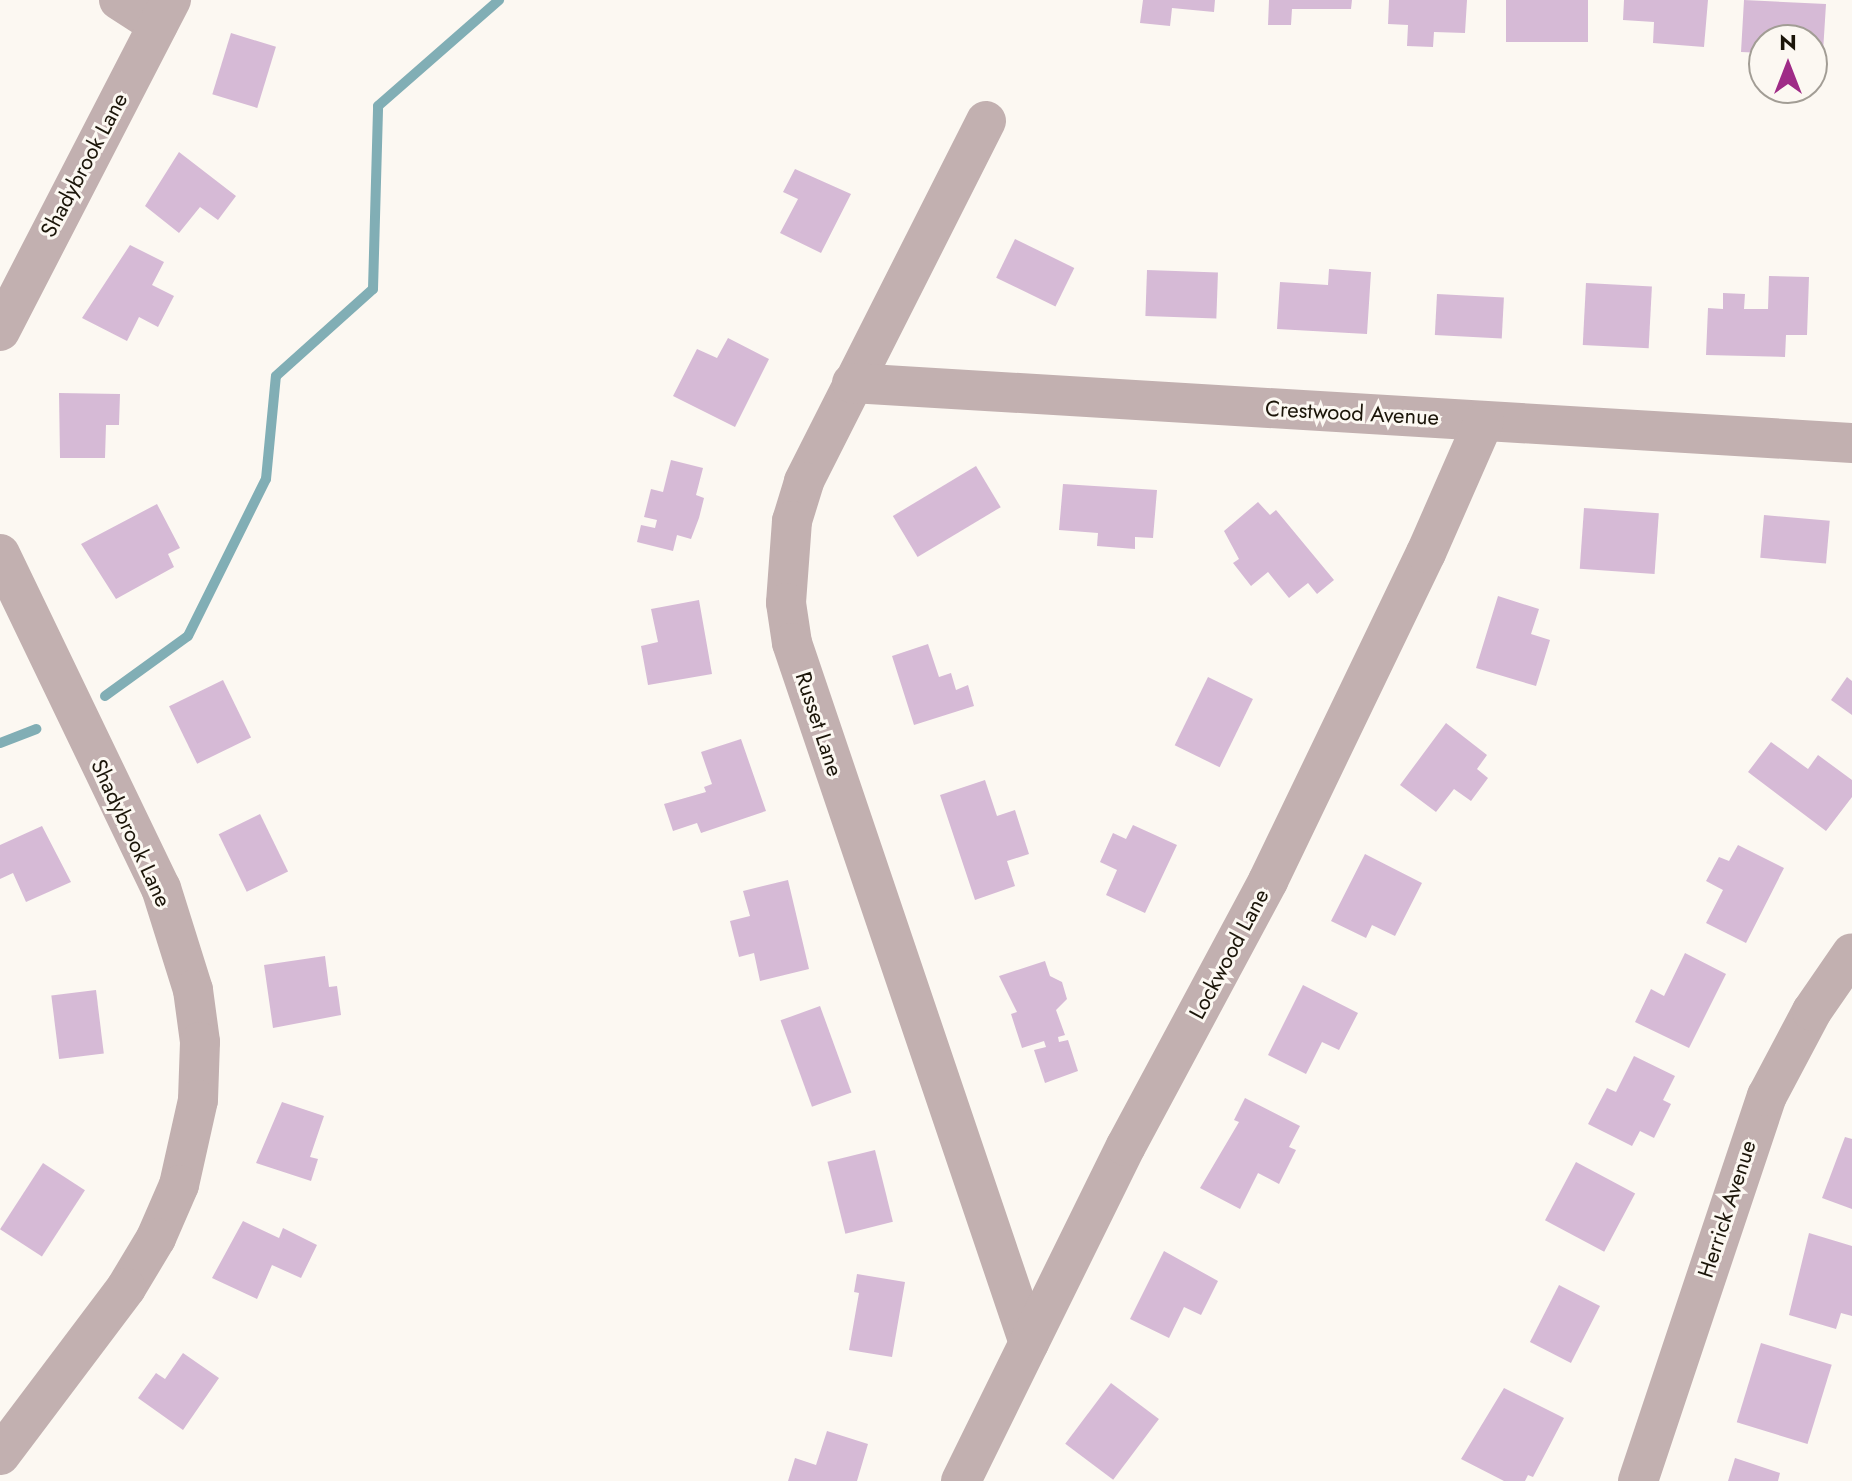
<!DOCTYPE html>
<html>
<head>
<meta charset="utf-8">
<style>
	body { margin:0 }
	#map { position:relative; width:1852px; height:1481px; overflow:hidden; background:#fcf8f2; font-family:Jost,sans-serif }
	div>[style] { position:absolute }
	.stream>* { height:10px; margin:-5px; padding:0 5px; transform-origin:5px; border-radius:5px; background:#81aeb5 }
	.building>* { inset:0; background:#d6bad6; transform-origin:0 0 }
	.minor>* { height:40px; margin:-20px; padding:0 20px; transform-origin:20px; border-radius:20px; background:#c2b0b0 }
	span { translate:-50% -50%; white-space:nowrap; text-align:center; line-height:1.15; -webkit-text-stroke:6px #fcf8f2; paint-order:stroke }
	.street-label { font-size:22px; color:#1b1509 }
	.north { position:absolute; left:1748px; top:24px; width:80px; height:80px; box-sizing:border-box; background:#fcf8f2; border:2px solid #a29d95; border-radius:50%; rotate:0deg; font-size:22px; font-weight:700; line-height:32px; text-align:center; color:#1b1509 }
	.north::after { content:''; display:block; margin:auto; width:28px; height:36px; background:#9f2b87; clip-path:polygon(50% 0,100% 100%,50% 72%,0 100%) }
</style>
</head>
<body>
<div id="map">
	<div class="stream">
		<i style="left:105px;top:696px;width:102px;rotate:-35.9deg"></i>
		<i style="left:188px;top:636px;width:175px;rotate:-63.6deg"></i>
		<i style="left:266px;top:479px;width:103px;rotate:-84.5deg"></i>
		<i style="left:276px;top:376px;width:130px;rotate:-41.9deg"></i>
		<i style="left:373px;top:289px;width:183px;rotate:-88.4deg"></i>
		<i style="left:378px;top:106px;width:161px;rotate:-41.2deg"></i>
		<i style="left:0;top:743px;width:39px;rotate:-21deg"></i>
	</div>
	<div class="building">
		<i style="clip-path:polygon(1143px 0,1215px 0,1214px 12px,1172px 8px,1170px 26px,1140px 23px)"></i>
		<i style="clip-path:polygon(1269px 0,1352px 0,1351px 9px,1292px 9px,1291px 25px,1268px 25px)"></i>
		<i style="clip-path:polygon(1389px 0,1467px 0,1465px 33px,1434px 32px,1433px 47px,1407px 46px,1408px 25px,1388px 24px)"></i>
		<i style="left:1506px;top:0;width:82px;height:42px"></i>
		<i style="clip-path:polygon(1624px 0,1708px 0,1704px 47px,1653px 43px,1654px 22px,1623px 20px)"></i>
		<i style="clip-path:polygon(1744px 0,1826px 4px,1823px 52px,1812px 52px,1812px 40px,1764px 40px,1764px 53px,1741px 52px)"></i>
		<i style="left:231px;top:33px;width:47px;height:64px;rotate:17deg"></i>
		<i style="clip-path:polygon(179px 152px,236px 196px,218px 220px,200px 207px,179px 233px,145px 206px)"></i>
		<i style="clip-path:polygon(795px 169px,851px 194px,821px 253px,780px 233px,798px 199px,783px 192px)"></i>
		<i style="left:1015px;top:239px;width:66px;height:43px;rotate:26deg"></i>
		<i style="clip-path:polygon(130px 245px,164px 262px,152px 285px,174px 296px,158px 327px,139px 317px,127px 341px,82px 318px)"></i>
		<i style="clip-path:polygon(1329px 269px,1371px 272px,1367px 334px,1277px 329px,1280px 282px,1328px 285px)"></i>
		<i style="left:1147px;top:270px;width:71px;height:46px;rotate:2deg"></i>
		<i style="clip-path:polygon(1769px 276px,1809px 277px,1807px 335px,1786px 335px,1785px 357px,1706px 355px,1708px 308px,1723px 309px,1723px 293px,1745px 294px,1744px 309px,1768px 309px)"></i>
		<i style="left:1586px;top:283px;width:66px;height:62px;rotate:3deg"></i>
		<i style="left:1437px;top:294px;width:67px;height:41px;rotate:3deg"></i>
		<i style="clip-path:polygon(728px 338px,769px 359px,735px 427px,673px 396px,697px 349px,717px 358px)"></i>
		<i style="clip-path:polygon(59px 393px,120px 394px,119px 425px,106px 425px,105px 458px,60px 458px)"></i>
		<i style="clip-path:polygon(671px 460px,703px 468px,696px 495px,704px 498px,699px 518px,691px 539px,677px 535px,673px 551px,637px 542px,641px 525px,655px 528px,657px 520px,644px 517px,651px 489px,663px 492px)"></i>
		<i style="left:976px;top:466px;width:48px;height:97px;rotate:59deg"></i>
		<i style="clip-path:polygon(1063px 484px,1157px 490px,1153px 538px,1135px 537px,1135px 549px,1097px 546px,1098px 533px,1059px 530px)"></i>
		<i style="clip-path:polygon(1258px 502px,1270px 515px,1276px 510px,1334px 580px,1317px 594px,1308px 583px,1289px 598px,1268px 572px,1251px 586px,1233px 563px,1239px 559px,1224px 531px)"></i>
		<i style="clip-path:polygon(157px 504px,180px 548px,168px 554px,174px 567px,116px 599px,81px 544px)"></i>
		<i style="left:1584px;top:508px;width:75px;height:61px;rotate:4deg"></i>
		<i style="left:1764px;top:515px;width:66px;height:43px;rotate:5deg"></i>
		<i style="clip-path:polygon(1498px 596px,1539px 609px,1531px 634px,1550px 640px,1536px 686px,1476px 668px)"></i>
		<i style="clip-path:polygon(699px 600px,712px 674px,648px 685px,641px 646px,658px 642px,651px 609px)"></i>
		<i style="clip-path:polygon(928px 644px,939px 677px,951px 673px,956px 690px,968px 685px,974px 706px,914px 725px,892px 656px)"></i>
		<i style="left:1208px;top:677px;width:50px;height:76px;rotate:26deg"></i>
		<i style="clip-path:polygon(1847px 677px,1852px 681px,1852px 715px,1831px 700px)"></i>
		<i style="left:223px;top:680px;width:64px;height:60px;rotate:64deg"></i>
		<i style="clip-path:polygon(1446px 723px,1487px 755px,1477px 769px,1488px 778px,1471px 801px,1454px 789px,1436px 812px,1400px 785px)"></i>
		<i style="clip-path:polygon(741px 739px,766px 811px,701px 833px,697px 823px,673px 831px,664px 804px,706px 792px,704px 787px,712px 784px,701px 752px)"></i>
		<i style="clip-path:polygon(1771px 742px,1808px 769px,1818px 755px,1852px 780px,1852px 797px,1826px 831px,1748px 772px)"></i>
		<i style="clip-path:polygon(985px 780px,997px 816px,1015px 810px,1029px 854px,1007px 861px,1015px 886px,975px 900px,940px 795px)"></i>
		<i style="left:260px;top:814px;width:64px;height:46px;rotate:64deg"></i>
		<i style="clip-path:polygon(1133px 825px,1177px 845px,1145px 913px,1106px 895px,1117px 870px,1100px 862px,1113px 833px,1126px 839px)"></i>
		<i style="clip-path:polygon(42px 826px,71px 882px,26px 902px,13px 873px,0 879px,0 845px)"></i>
		<i style="clip-path:polygon(1738px 845px,1784px 868px,1746px 943px,1706px 923px,1723px 890px,1706px 881px,1719px 857px,1729px 861px)"></i>
		<i style="clip-path:polygon(1365px 854px,1422px 883px,1395px 936px,1372px 925px,1366px 938px,1331px 921px)"></i>
		<i style="clip-path:polygon(788px 880px,809px 969px,760px 981px,754px 953px,739px 957px,730px 921px,750px 916px,743px 891px)"></i>
		<i style="clip-path:polygon(1685px 953px,1726px 974px,1689px 1048px,1635px 1022px,1651px 989px,1664px 996px)"></i>
		<i style="clip-path:polygon(325px 956px,329px 987px,337px 986px,341px 1015px,273px 1028px,264px 965px)"></i>
		<i style="clip-path:polygon(1045px 961px,1050px 976px,1062px 982px,1067px 999px,1056px 1010px,1065px 1035px,1058px 1037px,1059px 1042px,1068px 1040px,1078px 1071px,1045px 1083px,1034px 1050px,1046px 1047px,1044px 1041px,1022px 1048px,1011px 1014px,1017px 1012px,999px 976px)"></i>
		<i style="clip-path:polygon(1303px 985px,1358px 1013px,1339px 1050px,1322px 1042px,1306px 1074px,1268px 1055px)"></i>
		<i style="left:96px;top:990px;width:64px;height:45px;rotate:83deg"></i>
		<i style="left:820px;top:1006px;width:92px;height:42px;rotate:70deg"></i>
		<i style="clip-path:polygon(1634px 1056px,1675px 1076px,1663px 1100px,1671px 1104px,1654px 1138px,1640px 1131px,1632px 1146px,1588px 1124px,1607px 1088px,1616px 1092px)"></i>
		<i style="clip-path:polygon(1245px 1098px,1300px 1126px,1289px 1147px,1296px 1150px,1279px 1184px,1258px 1173px,1240px 1209px,1200px 1188px,1239px 1122px,1234px 1120px)"></i>
		<i style="clip-path:polygon(282px 1102px,324px 1116px,310px 1157px,318px 1159px,311px 1181px,256px 1163px)"></i>
		<i style="clip-path:polygon(1845px 1137px,1852px 1139px,1852px 1209px,1822px 1198px)"></i>
		<i style="left:875px;top:1150px;width:74px;height:49px;rotate:76deg"></i>
		<i style="left:1576px;top:1162px;width:67px;height:66px;rotate:28deg"></i>
		<i style="left:43px;top:1163px;width:50px;height:79px;rotate:33deg"></i>
		<i style="clip-path:polygon(243px 1221px,279px 1238px,283px 1228px,317px 1245px,301px 1278px,272px 1265px,257px 1299px,212px 1278px)"></i>
		<i style="clip-path:polygon(1809px 1233px,1852px 1246px,1852px 1316px,1841px 1313px,1836px 1329px,1789px 1315px)"></i>
		<i style="clip-path:polygon(1164px 1251px,1218px 1281px,1201px 1315px,1184px 1307px,1169px 1338px,1130px 1319px)"></i>
		<i style="clip-path:polygon(857px 1274px,905px 1282px,892px 1357px,849px 1350px,859px 1293px,854px 1292px)"></i>
		<i style="left:1559px;top:1285px;width:46px;height:64px;rotate:27deg"></i>
		<i style="left:1761px;top:1343px;width:74px;height:83px;rotate:17deg"></i>
		<i style="clip-path:polygon(183px 1353px,219px 1378px,183px 1430px,138px 1398px,156px 1373px,165px 1379px)"></i>
		<i style="left:1111px;top:1383px;width:60px;height:76px;rotate:37deg"></i>
		<i style="clip-path:polygon(1504px 1388px,1564px 1418px,1533px 1477px,1528px 1475px,1525px 1481px,1504px 1481px,1461px 1459px)"></i>
		<i style="clip-path:polygon(827px 1431px,868px 1444px,857px 1481px,788px 1481px,795px 1458px,816px 1465px)"></i>
		<i style="clip-path:polygon(1735px 1458px,1780px 1473px,1778px 1481px,1728px 1481px)"></i>
	</div>
	<div class="minor">
		<i style="left:119px;top:0;width:46px;rotate:32.7deg"></i>
		<i style="left:986px;top:121px;width:404px;rotate:116.8deg"></i>
		<i style="left:804px;top:482px;width:41px;rotate:107.1deg"></i>
		<i style="left:792px;top:521px;width:82px;rotate:94.2deg"></i>
		<i style="left:786px;top:603px;width:40px;rotate:81.5deg"></i>
		<i style="left:792px;top:643px;width:739px;rotate:71.3deg"></i>
		<i style="left:0;top:331px;width:373px;rotate:-62.7deg"></i>
		<i style="left:852px;top:383px;width:1002px;rotate:3.43deg"></i>
		<i style="left:0;top:554px;width:371px;rotate:64.3deg"></i>
		<i style="left:161px;top:888px;width:107px;rotate:72.6deg"></i>
		<i style="left:193px;top:990px;width:52px;rotate:82.3deg"></i>
		<i style="left:200px;top:1042px;width:58px;rotate:92deg"></i>
		<i style="left:198px;top:1100px;width:87px;rotate:102.6deg"></i>
		<i style="left:179px;top:1185px;width:58px;rotate:113.5deg"></i>
		<i style="left:156px;top:1238px;width:58px;rotate:121deg"></i>
		<i style="left:126px;top:1288px;width:209px;rotate:127deg"></i>
		<i style="left:961px;top:1481px;width:373px;rotate:-63.8deg"></i>
		<i style="left:1126px;top:1146px;width:301px;rotate:-61.8deg"></i>
		<i style="left:1268px;top:881px;width:364px;rotate:-64.3deg"></i>
		<i style="left:1426px;top:553px;width:144px;rotate:-66.3deg"></i>
		<i style="left:1638px;top:1481px;width:406px;rotate:-71.5deg"></i>
		<i style="left:1767px;top:1096px;width:96px;rotate:-62.1deg"></i>
		<i style="left:1812px;top:1011px;width:70px;rotate:-55.4deg"></i>
	</div>
	<div class="street-label">
		<span style="left:84px;top:165px;rotate:-62deg">Shadybrook Lane</span>
		<span style="left:1352px;top:413px;rotate:3deg">Crestwood Avenue</span>
		<span style="left:819px;top:724px;rotate:72deg">Russet Lane</span>
		<span style="left:131px;top:833px;rotate:65deg">Shadybrook Lane</span>
		<span style="left:1229px;top:954px;rotate:-62deg">Lockwood Lane</span>
		<span style="left:1727px;top:1209px;rotate:-72deg">Herrick Avenue</span>
	</div>
	<div class="north">N</div>
</div>
</body>
</html>
